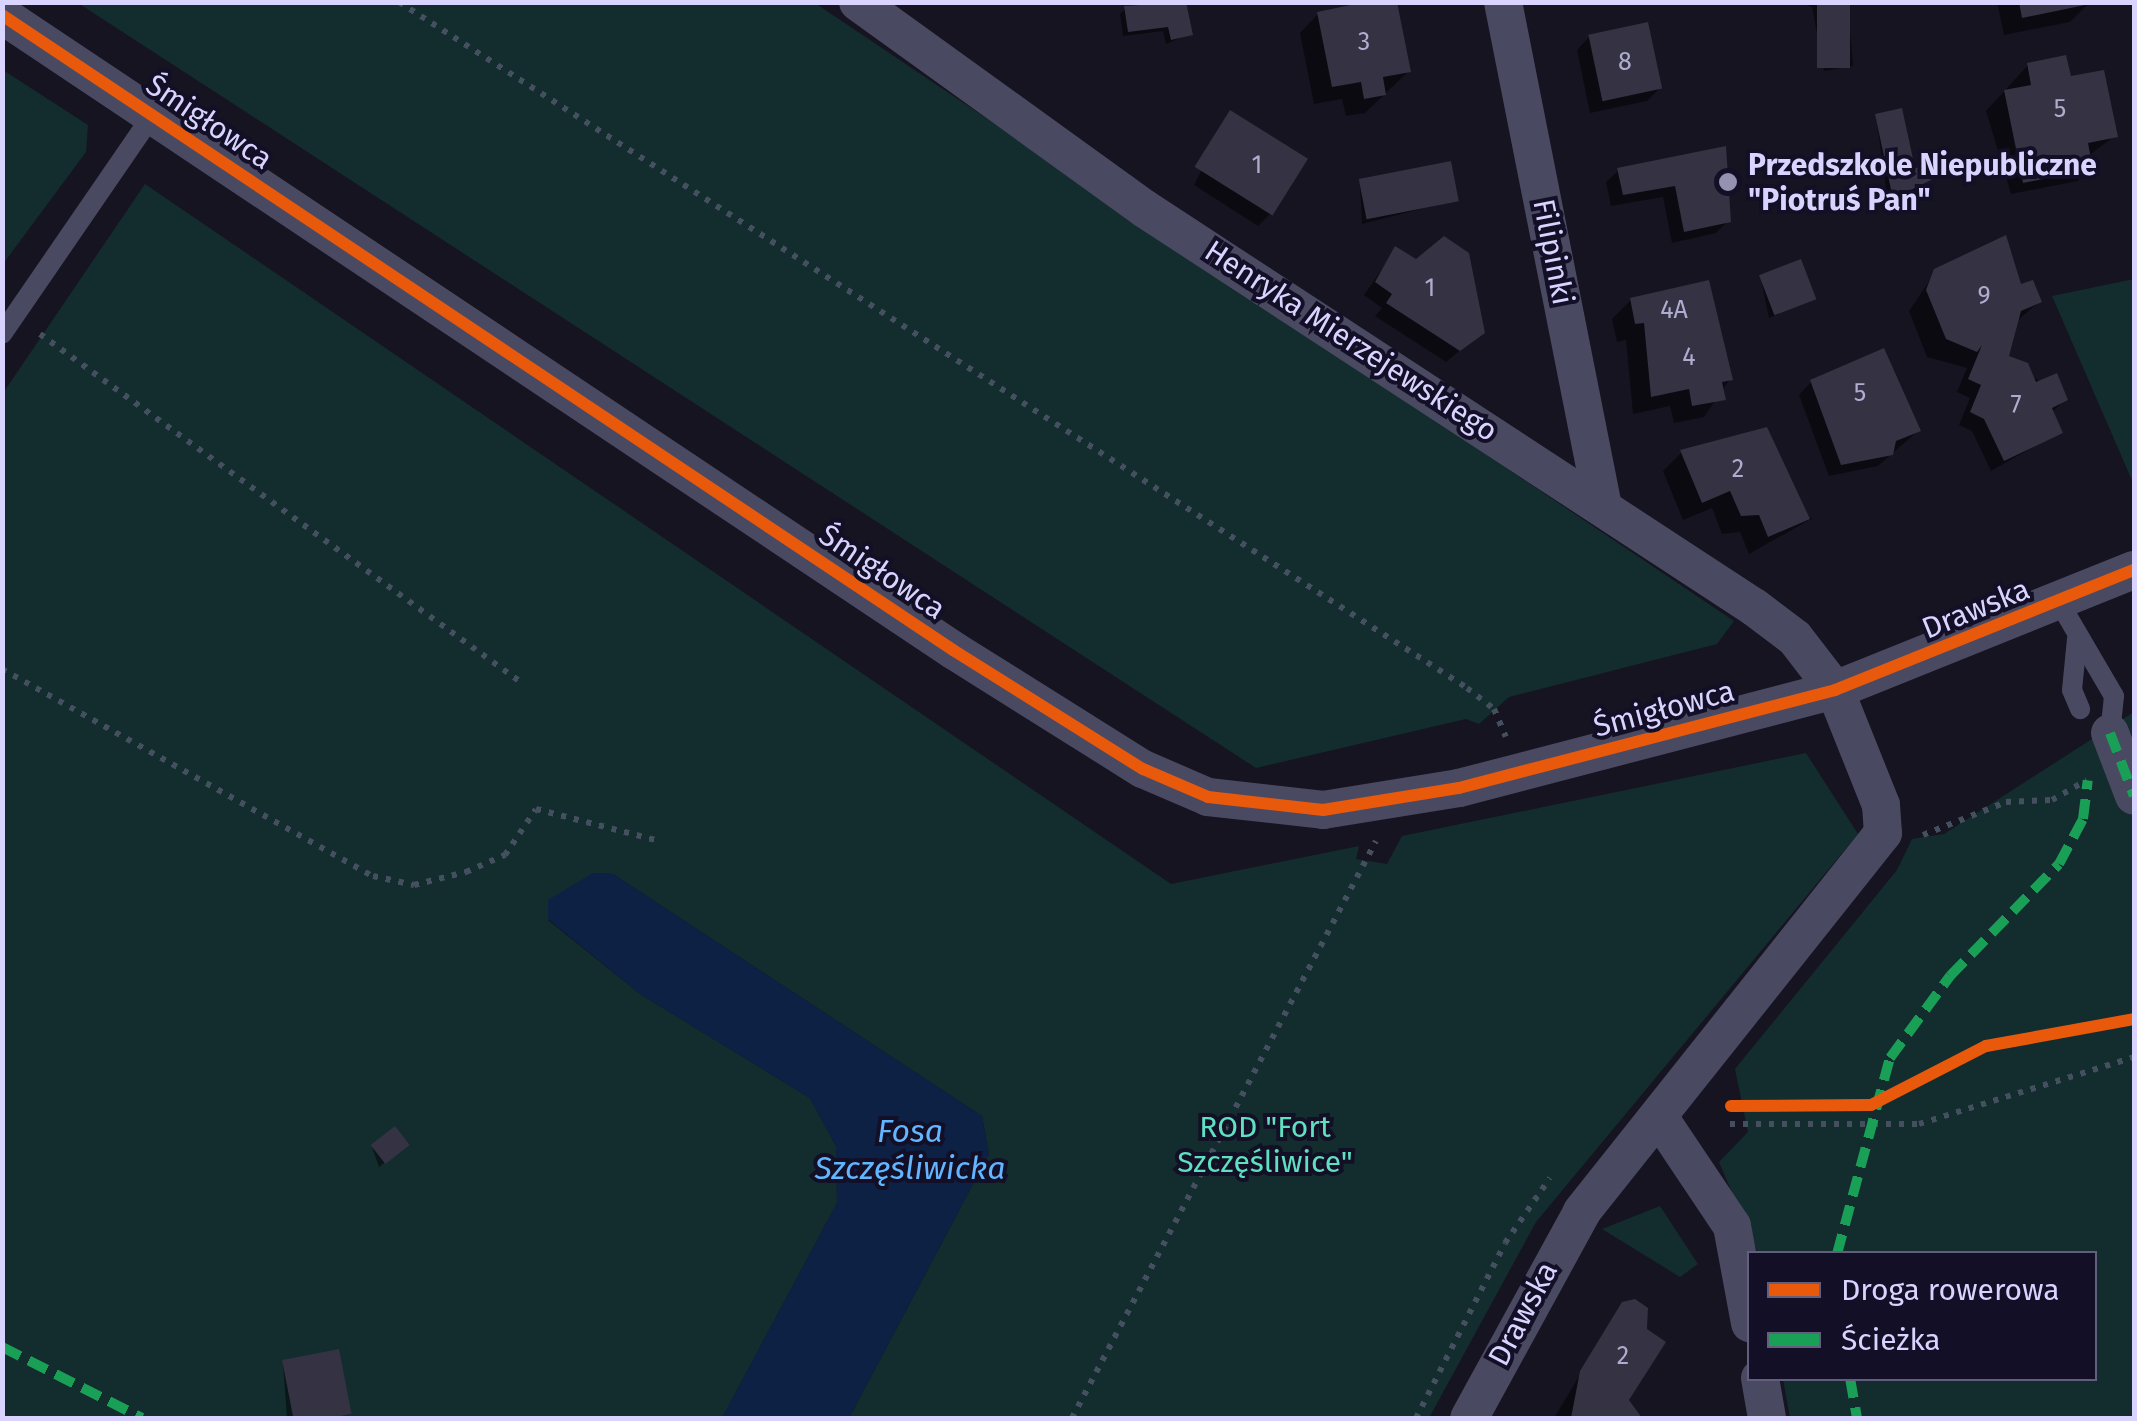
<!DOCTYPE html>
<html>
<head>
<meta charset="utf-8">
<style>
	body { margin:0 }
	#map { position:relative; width:2137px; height:1421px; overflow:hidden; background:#161421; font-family:"Fira Sans",sans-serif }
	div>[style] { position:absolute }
	.green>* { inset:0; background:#132c2d }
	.water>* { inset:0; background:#0d2144 }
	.shadow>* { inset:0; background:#0007 }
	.building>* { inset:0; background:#343243; transform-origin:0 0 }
	.path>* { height:6px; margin-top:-3px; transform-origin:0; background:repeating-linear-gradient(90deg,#44505f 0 5px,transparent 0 13px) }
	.service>* { height:20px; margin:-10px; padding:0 10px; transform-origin:10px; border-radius:10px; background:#4a4962 }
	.minor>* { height:38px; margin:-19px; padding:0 19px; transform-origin:19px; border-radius:19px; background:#4a4962 }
	.quiet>* { height:10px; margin-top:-5px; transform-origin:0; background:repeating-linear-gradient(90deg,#1a9f57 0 20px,transparent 0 30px) }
	.cycleway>* { height:12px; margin:-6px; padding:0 6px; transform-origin:6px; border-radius:6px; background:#e8590c }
	.dots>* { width:28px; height:28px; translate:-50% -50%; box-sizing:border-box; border:5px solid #130f26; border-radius:50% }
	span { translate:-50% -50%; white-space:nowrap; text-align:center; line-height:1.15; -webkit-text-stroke:8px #130f26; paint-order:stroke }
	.number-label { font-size:25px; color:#b0acd0 }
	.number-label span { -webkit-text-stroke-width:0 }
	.street-label { font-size:30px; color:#d9d4ff }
	.poi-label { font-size:30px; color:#d9d4ff; font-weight:700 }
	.left { translate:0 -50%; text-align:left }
	.park-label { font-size:30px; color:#5fe0c0 }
	.water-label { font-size:32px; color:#62b6ff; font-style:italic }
	.frame { position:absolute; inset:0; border:5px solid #d9d4ff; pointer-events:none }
	.legend { position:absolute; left:1747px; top:1251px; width:350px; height:130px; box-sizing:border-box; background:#130f26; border:2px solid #625e7d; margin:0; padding:12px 18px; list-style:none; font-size:30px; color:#d9d4ff }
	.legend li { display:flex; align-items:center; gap:20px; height:50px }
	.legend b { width:50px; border:2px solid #625e7d }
</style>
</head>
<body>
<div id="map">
	<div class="green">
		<i style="clip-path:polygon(78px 3px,815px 3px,1734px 621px,1717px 644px,1509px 697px,1479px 724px,1466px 719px,1256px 768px)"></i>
		<i style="clip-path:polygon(3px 70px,88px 125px,86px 152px,3px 264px)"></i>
		<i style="clip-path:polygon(145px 184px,1171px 884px,1359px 846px,1356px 859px,1387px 864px,1402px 836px,1806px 753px,1858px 834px,1536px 1222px,1429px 1418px,849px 1418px,989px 1154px,982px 1116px,613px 874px,593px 873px,548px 920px,640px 994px,810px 1098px,836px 1146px,837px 1203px,722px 1418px,3px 1418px,3px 393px)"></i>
		<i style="clip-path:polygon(2134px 279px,2134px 485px,2052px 296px)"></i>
		<i style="clip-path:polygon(2134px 712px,2134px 1418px,1790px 1418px,1783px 1379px,2094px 1378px,2094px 1254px,1758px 1253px,1719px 1162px,1748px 1132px,1735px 1069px,1897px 870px,1912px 839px,1944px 834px)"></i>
		<i style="clip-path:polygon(1660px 1206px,1698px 1264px,1680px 1277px,1602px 1229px)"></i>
	</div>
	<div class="water">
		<i style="clip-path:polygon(593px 873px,613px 874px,982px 1116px,989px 1154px,849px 1418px,722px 1418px,837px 1203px,836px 1146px,810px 1098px,640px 994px,548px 919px,548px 900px)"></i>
	</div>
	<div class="shadow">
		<i style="clip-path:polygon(1133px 2px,1183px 2px,1190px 34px,1166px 44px,1163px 31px,1123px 36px,1120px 14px)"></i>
		<i style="clip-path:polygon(1797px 2px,1855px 2px,1848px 4px,1853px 66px,1824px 71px,1812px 7px)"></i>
		<i style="clip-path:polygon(1997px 2px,2088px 2px,2089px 3px,2070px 22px,2004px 35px)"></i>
		<i style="clip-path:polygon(1318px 14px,1409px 71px,1365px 113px,1346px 116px,1342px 99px,1314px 104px,1300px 33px)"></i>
		<i style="clip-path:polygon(1589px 37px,1660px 88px,1647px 101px,1590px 113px,1577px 50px)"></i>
		<i style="clip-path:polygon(2028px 65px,2069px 79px,2115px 136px,2088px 156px,2078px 181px,2011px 194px,1986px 111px)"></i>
		<i style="clip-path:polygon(1230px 113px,1271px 213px,1258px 226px,1194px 185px)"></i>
		<i style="clip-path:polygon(1876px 116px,1913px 171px,1925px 169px,1912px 198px,1888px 203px)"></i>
		<i style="clip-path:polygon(1723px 149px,1728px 221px,1716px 233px,1672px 243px,1663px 197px,1611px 206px,1606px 182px,1619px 170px)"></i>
		<i style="clip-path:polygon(1360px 182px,1456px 200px,1362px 224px)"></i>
		<i style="clip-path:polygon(1396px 249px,1482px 332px,1446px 362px,1375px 316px,1382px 308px,1364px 295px)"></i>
		<i style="clip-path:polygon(1936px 271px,2019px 288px,2039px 302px,2016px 322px,2006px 357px,2065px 400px,2051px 413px,2060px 432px,1991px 471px,1972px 431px,1959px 425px,1970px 398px,1957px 392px,1967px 368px,1927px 357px,1909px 311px)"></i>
		<i style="clip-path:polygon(1760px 276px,1814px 299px,1769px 318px)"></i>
		<i style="clip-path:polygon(1631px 300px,1730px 379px,1704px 417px,1674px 423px,1670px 406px,1633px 414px,1626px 340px,1617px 342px,1612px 319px)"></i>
		<i style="clip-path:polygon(1811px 382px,1918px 431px,1878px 466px,1829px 476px,1799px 395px)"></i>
		<i style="clip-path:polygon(1682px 452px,1805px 518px,1813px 518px,1749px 554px,1740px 532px,1722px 534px,1712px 508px,1683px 520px,1663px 471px)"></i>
		<i style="clip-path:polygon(372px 1147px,401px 1150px,379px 1167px)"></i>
		<i style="clip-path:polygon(1623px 1304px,1627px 1400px,1637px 1418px,1554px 1418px)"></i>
		<i style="clip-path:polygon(283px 1363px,350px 1414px,287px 1418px)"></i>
	</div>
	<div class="building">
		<i style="clip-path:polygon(1186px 2px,1193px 35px,1171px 40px,1168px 27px,1128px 32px,1124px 6px)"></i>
		<i style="clip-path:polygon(1365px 2px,1397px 2px,1411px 72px,1383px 77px,1386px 95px,1364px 99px,1361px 82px,1332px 87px,1317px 12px)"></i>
		<i style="left:1817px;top:2px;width:33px;height:66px"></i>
		<i style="clip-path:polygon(2019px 2px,2090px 2px,2090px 4px,2022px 18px)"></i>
		<i style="left:1648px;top:22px;width:68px;height:61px;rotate:78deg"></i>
		<i style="clip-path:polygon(2066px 55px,2071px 76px,2104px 70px,2118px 137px,2088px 143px,2093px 169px,2023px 183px,2004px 90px,2031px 85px,2027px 63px)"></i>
		<i style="clip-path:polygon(1902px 108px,1915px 168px,1928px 166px,1931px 180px,1893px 199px,1875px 114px)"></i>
		<i style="left:1230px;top:110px;width:92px;height:67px;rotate:32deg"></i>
		<i style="clip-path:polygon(1726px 146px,1731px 222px,1684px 232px,1675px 186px,1623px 195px,1617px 168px)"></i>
		<i style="left:1451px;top:161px;width:41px;height:94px;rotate:79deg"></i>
		<i style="clip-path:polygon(2006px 235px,2021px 284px,2033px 280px,2042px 302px,2021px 311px,2009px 356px,2028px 363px,2036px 382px,2057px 373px,2068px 400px,2052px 408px,2063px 433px,2004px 461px,1984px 419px,1970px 412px,1981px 385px,1968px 379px,1982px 345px,1977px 352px,1946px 339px,1926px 290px,1934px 269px)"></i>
		<i style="clip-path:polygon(1444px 236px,1469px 253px,1485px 333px,1460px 351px,1386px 303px,1392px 294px,1375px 282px,1395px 246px,1416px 259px)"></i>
		<i style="left:1801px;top:259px;width:43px;height:45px;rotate:69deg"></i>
		<i style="clip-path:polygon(1709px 280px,1733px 380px,1722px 382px,1726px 400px,1692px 406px,1689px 389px,1651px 397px,1644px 323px,1635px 324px,1630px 298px)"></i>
		<i style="clip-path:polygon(1884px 348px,1921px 431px,1896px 441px,1893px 455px,1841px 465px,1810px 380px)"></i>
		<i style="clip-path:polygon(1767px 427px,1810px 519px,1768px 537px,1759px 515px,1741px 516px,1730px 491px,1702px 503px,1680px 450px)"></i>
		<i style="left:395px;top:1126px;width:24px;height:31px;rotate:52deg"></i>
		<i style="clip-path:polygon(1635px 1299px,1648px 1308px,1647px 1329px,1666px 1342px,1629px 1400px,1642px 1418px,1571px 1418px,1580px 1371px,1622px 1302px)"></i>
		<i style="left:339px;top:1349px;width:66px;height:58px;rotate:79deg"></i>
	</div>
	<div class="path">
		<i style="left:399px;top:2px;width:1269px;rotate:32.71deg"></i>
		<i style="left:1467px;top:688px;width:34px;rotate:38deg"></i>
		<i style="left:1494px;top:709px;width:30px;rotate:67deg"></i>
		<i style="left:40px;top:334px;width:595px;rotate:35.91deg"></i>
		<i style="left:2px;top:669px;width:425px;rotate:29.2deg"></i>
		<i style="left:373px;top:876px;width:42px;rotate:12.4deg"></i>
		<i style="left:414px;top:885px;width:54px;rotate:-14deg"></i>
		<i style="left:466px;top:872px;width:43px;rotate:-23.6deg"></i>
		<i style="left:505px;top:855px;width:55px;rotate:-56deg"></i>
		<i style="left:536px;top:809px;width:124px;rotate:14.5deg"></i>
		<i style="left:1923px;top:835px;width:89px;rotate:-21.7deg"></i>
		<i style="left:2006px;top:802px;width:46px;rotate:-2.5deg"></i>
		<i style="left:2052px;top:800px;width:40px;rotate:-29.7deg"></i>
		<i style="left:1730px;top:1124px;width:189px"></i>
		<i style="left:1919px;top:1124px;width:225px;rotate:-17.3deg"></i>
		<i style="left:1072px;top:1418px;width:652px;rotate:-62.22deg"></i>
		<i style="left:1416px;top:1418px;width:196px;rotate:-63deg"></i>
		<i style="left:1505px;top:1243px;width:79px;rotate:-55.3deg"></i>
	</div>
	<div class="service">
		<i style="left:2px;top:334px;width:267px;rotate:-55.5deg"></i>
		<i style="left:2059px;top:602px;width:109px;rotate:59.7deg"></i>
		<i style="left:2114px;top:696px;width:37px;rotate:96deg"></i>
		<i style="left:2077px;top:639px;width:51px;rotate:95.6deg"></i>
		<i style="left:2072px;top:690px;width:21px;rotate:67deg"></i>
	</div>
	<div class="minor">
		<i style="left:858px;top:2px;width:354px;rotate:35.8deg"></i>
		<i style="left:1145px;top:209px;width:728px;rotate:33.17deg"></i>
		<i style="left:1754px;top:607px;width:51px;rotate:37.1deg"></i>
		<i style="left:1795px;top:638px;width:66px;rotate:52.4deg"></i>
		<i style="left:1835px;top:690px;width:124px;rotate:68.2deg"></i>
		<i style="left:1881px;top:805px;width:28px;rotate:86deg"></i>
		<i style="left:1883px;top:833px;width:484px;rotate:128.5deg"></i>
		<i style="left:1582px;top:1212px;width:235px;rotate:118.7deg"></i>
		<i style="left:1503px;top:2px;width:510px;rotate:78.8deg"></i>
		<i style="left:2px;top:15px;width:1144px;rotate:33.73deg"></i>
		<i style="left:953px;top:650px;width:224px;rotate:32.1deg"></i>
		<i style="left:1143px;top:769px;width:71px;rotate:23.3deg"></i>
		<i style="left:1208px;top:797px;width:116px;rotate:6.4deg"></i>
		<i style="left:1323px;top:810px;width:138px;rotate:-9.2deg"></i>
		<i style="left:1459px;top:788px;width:389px;rotate:-14.6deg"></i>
		<i style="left:1835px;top:690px;width:322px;rotate:-21.9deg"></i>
		<i style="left:2110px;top:733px;width:67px;rotate:69.1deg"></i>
		<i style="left:1659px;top:1117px;width:131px;rotate:56.2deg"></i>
		<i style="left:1732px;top:1226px;width:99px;rotate:79.5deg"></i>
		<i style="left:1760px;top:1378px;width:41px;rotate:80.1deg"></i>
	</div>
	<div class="quiet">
		<i style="left:2110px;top:733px;width:67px;rotate:69.1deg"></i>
		<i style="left:1837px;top:1254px;width:203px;rotate:-74.9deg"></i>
		<i style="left:1890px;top:1058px;width:102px;rotate:-53.8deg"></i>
		<i style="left:1950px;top:976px;width:156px;rotate:-45.8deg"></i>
		<i style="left:2059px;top:864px;width:51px;rotate:-61.9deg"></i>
		<i style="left:2083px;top:819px;width:39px;rotate:-83deg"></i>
		<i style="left:2px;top:1347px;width:157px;rotate:26.9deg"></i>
		<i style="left:1850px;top:1378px;width:41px;rotate:80.1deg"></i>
	</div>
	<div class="cycleway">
		<i style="left:2px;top:15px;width:1144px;rotate:33.73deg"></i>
		<i style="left:953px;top:650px;width:224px;rotate:32.1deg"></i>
		<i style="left:1143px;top:769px;width:71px;rotate:23.3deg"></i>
		<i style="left:1208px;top:797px;width:116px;rotate:6.4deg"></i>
		<i style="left:1323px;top:810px;width:138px;rotate:-9.2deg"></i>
		<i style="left:1459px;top:788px;width:389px;rotate:-14.6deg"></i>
		<i style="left:1835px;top:690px;width:322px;rotate:-21.9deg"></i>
		<i style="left:1731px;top:1106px;width:140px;rotate:-0.4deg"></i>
		<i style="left:1871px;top:1105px;width:129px;rotate:-27.2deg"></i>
		<i style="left:1986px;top:1046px;width:150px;rotate:-10.3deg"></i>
	</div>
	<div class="dots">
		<i style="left:1728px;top:182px;background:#9591b1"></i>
	</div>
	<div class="number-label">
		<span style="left:1364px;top:42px">3</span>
		<span style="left:1625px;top:62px">8</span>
		<span style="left:2060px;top:109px">5</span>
		<span style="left:1257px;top:165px">1</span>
		<span style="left:1430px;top:288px">1</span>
		<span style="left:1984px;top:296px">9</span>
		<span style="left:1674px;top:310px">4A</span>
		<span style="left:1689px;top:357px">4</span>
		<span style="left:1860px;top:393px">5</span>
		<span style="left:2016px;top:404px">7</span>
		<span style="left:1738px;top:469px">2</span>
		<span style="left:1623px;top:1356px">2</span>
	</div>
	<div class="street-label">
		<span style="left:209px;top:122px;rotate:34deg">Śmigłowca</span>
		<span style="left:1553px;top:252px;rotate:79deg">Filipinki</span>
		<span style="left:1351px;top:341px;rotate:33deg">Henryka Mierzejewskiego</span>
		<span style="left:882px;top:572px;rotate:34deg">Śmigłowca</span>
		<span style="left:1976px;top:609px;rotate:-22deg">Drawska</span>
		<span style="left:1664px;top:709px;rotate:-15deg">Śmigłowca</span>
		<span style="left:1523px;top:1314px;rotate:-62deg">Drawska</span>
	</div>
	<div class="poi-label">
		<span class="left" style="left:1748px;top:182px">Przedszkole Niepubliczne<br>"Piotruś Pan"</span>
	</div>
	<div class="park-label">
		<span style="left:1265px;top:1144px">ROD "Fort<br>Szczęśliwice"</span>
	</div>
	<div class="water-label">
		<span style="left:910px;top:1150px">Fosa<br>Szczęśliwicka</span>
	</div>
	<div class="frame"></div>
	<ul class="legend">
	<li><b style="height:12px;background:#e8590c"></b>Droga rowerowa</li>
	<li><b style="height:12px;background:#1a9f57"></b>Ścieżka</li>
	</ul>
</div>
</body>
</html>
